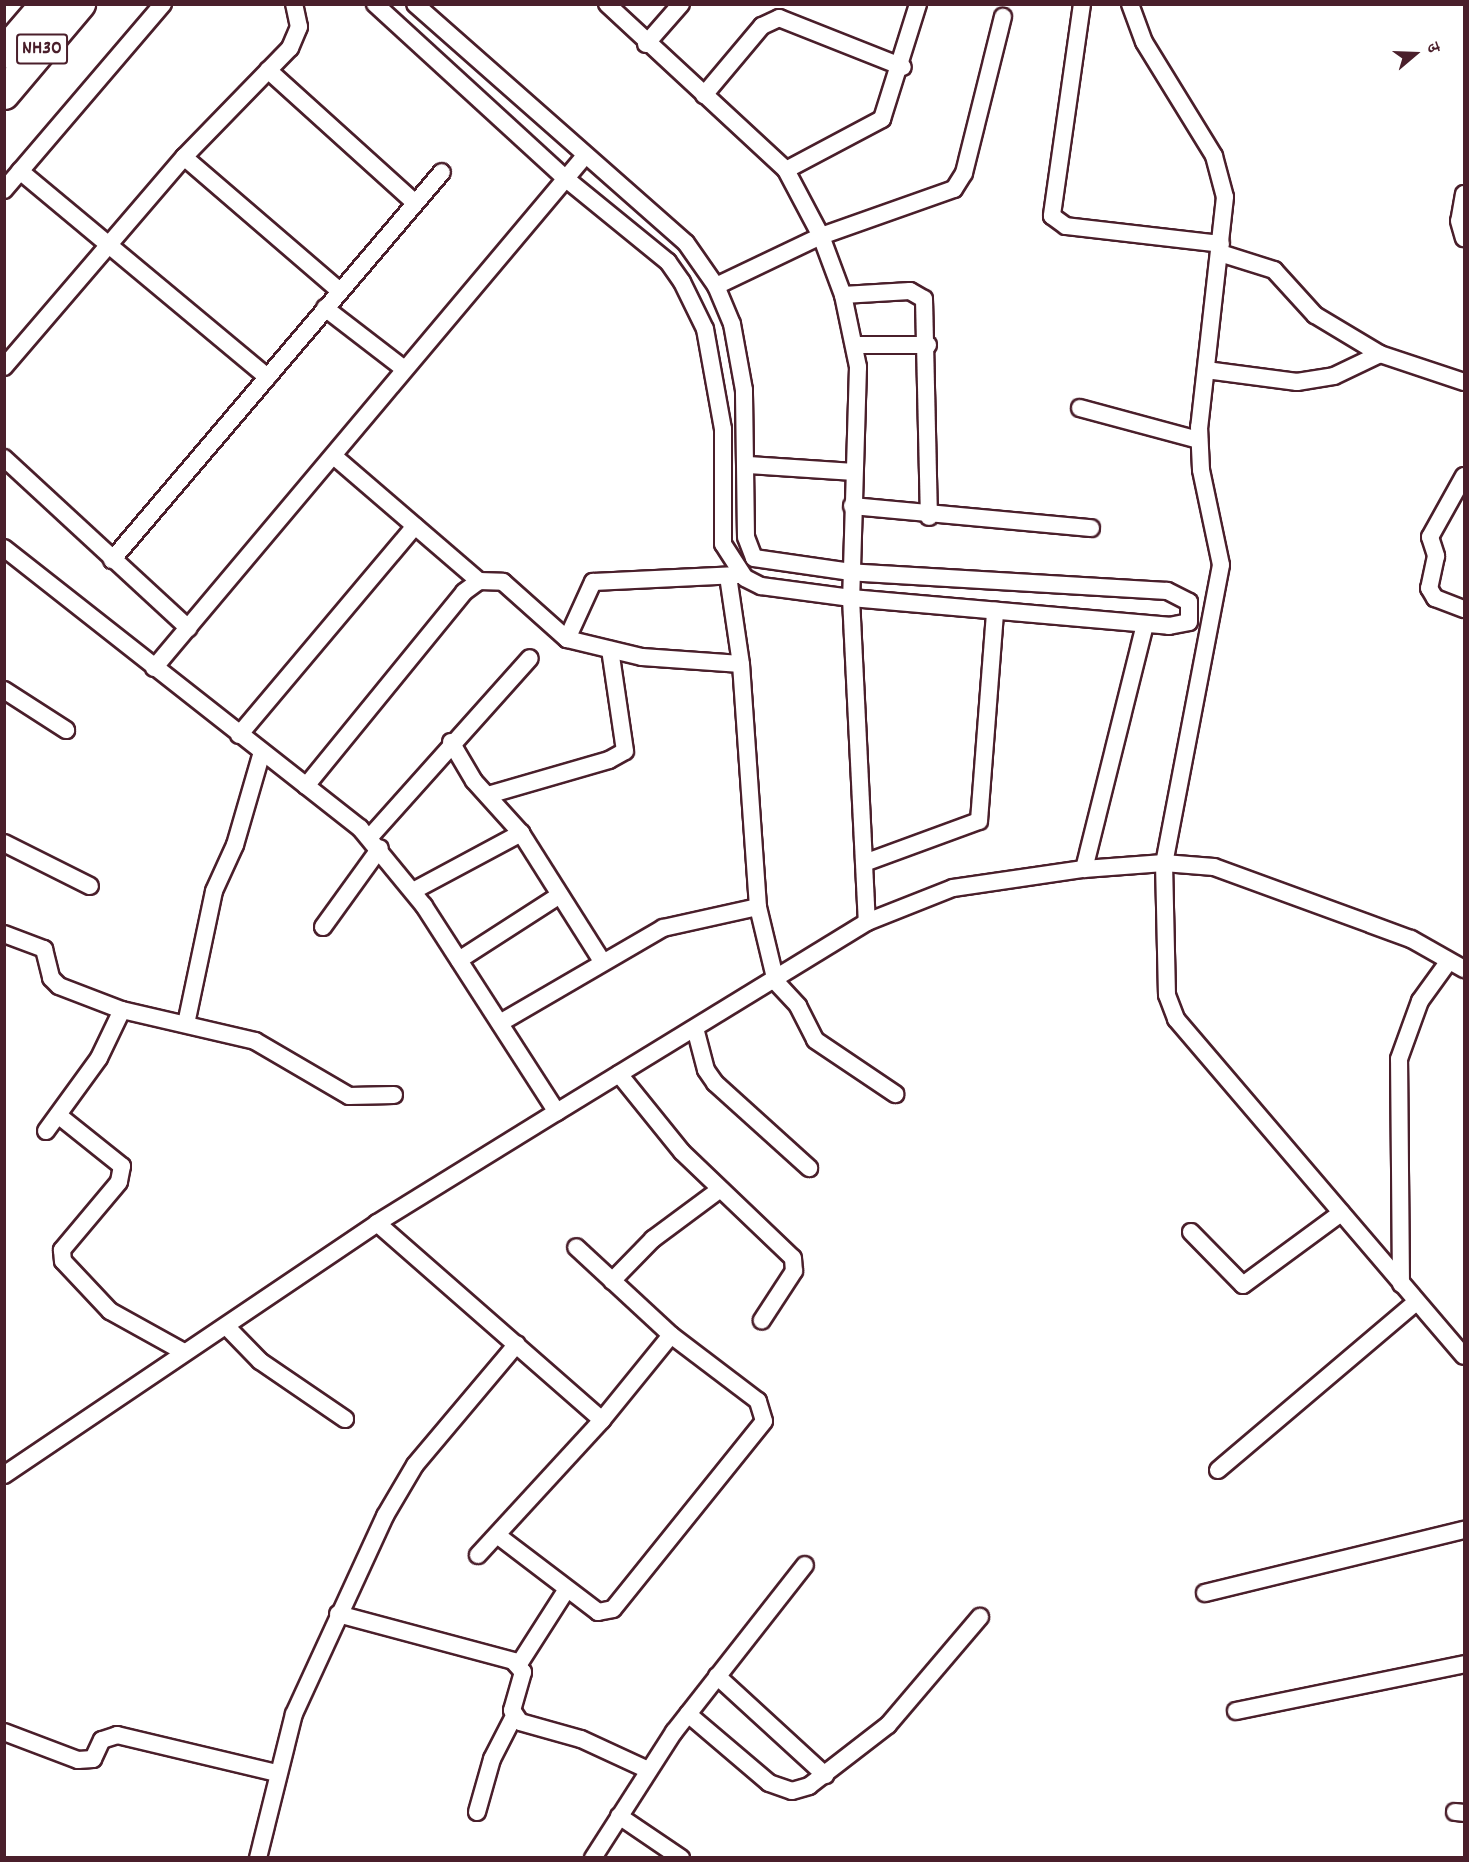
<!DOCTYPE html>
<html>
<head>
<meta charset="utf-8">
<style>
	body { margin:0 }
	#map { position:relative; width:1469px; height:1862px; overflow:hidden; background:#fff; font-family:Dekko,"Playpen Sans Deva",sans-serif }
	div>[style] { position:absolute }
	.roads { filter:drop-shadow(2px 0 #4a1f2b) drop-shadow(-2px 0 #4a1f2b) drop-shadow(0 2px #4a1f2b) drop-shadow(0 -2px #4a1f2b) }
	.street>* { height:16px; margin:-8px; padding:0 8px; transform-origin:8px; border-radius:8px; background:#fff }
	.highway>* { height:30px; margin:-15px; padding:0 15px; transform-origin:15px; border-radius:15px; background:#fff }
	span { translate:-50% -50%; white-space:nowrap; text-align:center; line-height:1.15; -webkit-text-stroke:6px #fff; paint-order:stroke }
	.shield-label span { padding:2px 4px; background:#fff; border:2px solid; border-radius:4px; -webkit-text-stroke-width:0 }
	.shield-label { font-size:20px; color:#4a1f2b; font-weight:700 }
	.frame { position:absolute; inset:0; border:6px solid #4a1f2b; pointer-events:none }
	.north { position:absolute; left:1385px; top:24px; width:60px; height:60px; -webkit-text-stroke:4px #fff; paint-order:stroke; rotate:71deg; font-size:16px; font-weight:700; line-height:24px; text-align:center; color:#4a1f2b }
	.north::after { content:''; display:block; margin:auto; width:21px; height:27px; background:#4a1f2b; clip-path:polygon(50% 0,100% 100%,50% 72%,0 100%) }
</style>
</head>
<body>
<div id="map">
	<div class="roads">
		<div class="street">
			<i style="left:375px;top:4px;width:258px;rotate:42.5deg"></i>
			<i style="left:565px;top:178px;width:133px;rotate:39.2deg"></i>
			<i style="left:668px;top:262px;width:24px;rotate:55deg"></i>
			<i style="left:682px;top:282px;width:52px;rotate:63.9deg"></i>
			<i style="left:705px;top:329px;width:102px;rotate:79.8deg"></i>
			<i style="left:723px;top:429px;width:115px;rotate:90deg"></i>
			<i style="left:723px;top:544px;width:40px;rotate:57.1deg"></i>
			<i style="left:745px;top:578px;width:18px;rotate:27deg"></i>
			<i style="left:761px;top:586px;width:91px;rotate:7.6deg"></i>
			<i style="left:851px;top:598px;width:319px;rotate:5deg"></i>
			<i style="left:1169px;top:626px;width:20px;rotate:-11deg"></i>
			<i style="left:1189px;top:622px;width:20px;rotate:-90deg"></i>
			<i style="left:1189px;top:602px;width:25px;rotate:-153deg"></i>
			<i style="left:1167px;top:591px;width:317px;rotate:-176.6deg"></i>
			<i style="left:851px;top:572px;width:98px;rotate:-171.8deg"></i>
			<i style="left:754px;top:558px;width:22px;rotate:-111deg"></i>
			<i style="left:746px;top:537px;width:147px;rotate:-90.8deg"></i>
			<i style="left:744px;top:390px;width:67px;rotate:-100.3deg"></i>
			<i style="left:732px;top:324px;width:41px;rotate:-112.8deg"></i>
			<i style="left:716px;top:286px;width:52px;rotate:-124.9deg"></i>
			<i style="left:686px;top:243px;width:361px;rotate:-138.6deg"></i>
			<i style="left:607px;top:4px;width:244px;rotate:42.8deg"></i>
			<i style="left:786px;top:170px;width:75px;rotate:62.1deg"></i>
			<i style="left:821px;top:236px;width:63px;rotate:69.6deg"></i>
			<i style="left:843px;top:295px;width:74px;rotate:78.2deg"></i>
			<i style="left:858px;top:367px;width:231px;rotate:91.7deg"></i>
			<i style="left:851px;top:598px;width:324px;rotate:87.2deg"></i>
			<i style="left:1082px;top:4px;width:214px;rotate:98.1deg"></i>
			<i style="left:1052px;top:216px;width:17px;rotate:36deg"></i>
			<i style="left:1066px;top:226px;width:156px;rotate:6.6deg"></i>
			<i style="left:1130px;top:4px;width:40px;rotate:69.8deg"></i>
			<i style="left:1144px;top:42px;width:134px;rotate:58.4deg"></i>
			<i style="left:1214px;top:156px;width:42px;rotate:75deg"></i>
			<i style="left:1225px;top:197px;width:231px;rotate:96.4deg"></i>
			<i style="left:1199px;top:427px;width:43px;rotate:87.3deg"></i>
			<i style="left:1201px;top:470px;width:97px;rotate:78.1deg"></i>
			<i style="left:1221px;top:565px;width:303px;rotate:100.8deg"></i>
			<i style="left:1164px;top:863px;width:132px;rotate:88.7deg"></i>
			<i style="left:1167px;top:995px;width:26px;rotate:69deg"></i>
			<i style="left:1176px;top:1019px;width:443px;rotate:49.5deg"></i>
			<i style="left:646px;top:44px;width:53px;rotate:-48.8deg"></i>
			<i style="left:268px;top:70px;width:198px;rotate:42.1deg"></i>
			<i style="left:704px;top:95px;width:90px;rotate:-50deg"></i>
			<i style="left:762px;top:26px;width:19px;rotate:-25deg"></i>
			<i style="left:779px;top:18px;width:133px;rotate:21.6deg"></i>
			<i style="left:184px;top:157px;width:206px;rotate:40.7deg"></i>
			<i style="left:786px;top:170px;width:109px;rotate:-28deg"></i>
			<i style="left:882px;top:119px;width:121px;rotate:-72.6deg"></i>
			<i style="left:20px;top:171px;width:322px;rotate:39.8deg"></i>
			<i style="left:4px;top:190px;width:245px;rotate:-49.5deg"></i>
			<i style="left:1464px;top:194px;width:27px;rotate:100deg"></i>
			<i style="left:1459px;top:221px;width:18px;rotate:74deg"></i>
			<i style="left:1220px;top:253px;width:57px;rotate:17.5deg"></i>
			<i style="left:1274px;top:270px;width:61px;rotate:47.7deg"></i>
			<i style="left:1315px;top:315px;width:76px;rotate:31deg"></i>
			<i style="left:1380px;top:354px;width:89px;rotate:18.4deg"></i>
			<i style="left:716px;top:286px;width:116px;rotate:-25.5deg"></i>
			<i style="left:821px;top:236px;width:141px;rotate:-19.5deg"></i>
			<i style="left:954px;top:189px;width:19px;rotate:-58deg"></i>
			<i style="left:964px;top:173px;width:161px;rotate:-76deg"></i>
			<i style="left:843px;top:295px;width:67px;rotate:-3.4deg"></i>
			<i style="left:910px;top:291px;width:16px;rotate:30deg"></i>
			<i style="left:924px;top:299px;width:218px;rotate:88.7deg"></i>
			<i style="left:325px;top:308px;width:98px;rotate:37.6deg"></i>
			<i style="left:855px;top:345px;width:73px"></i>
			<i style="left:4px;top:367px;width:277px;rotate:-49.4deg"></i>
			<i style="left:184px;top:157px;width:152px;rotate:-45.8deg"></i>
			<i style="left:290px;top:48px;width:23px;rotate:-67deg"></i>
			<i style="left:299px;top:27px;width:24px;rotate:-102deg"></i>
			<i style="left:1206px;top:370px;width:92px;rotate:7.5deg"></i>
			<i style="left:1297px;top:382px;width:37px;rotate:-9deg"></i>
			<i style="left:1334px;top:376px;width:51px;rotate:-25.6deg"></i>
			<i style="left:1080px;top:408px;width:123px;rotate:15.1deg"></i>
			<i style="left:4px;top:458px;width:251px;rotate:42.7deg"></i>
			<i style="left:336px;top:458px;width:189px;rotate:40.7deg"></i>
			<i style="left:749px;top:465px;width:105px;rotate:3.8deg"></i>
			<i style="left:1464px;top:476px;width:70px;rotate:119.1deg"></i>
			<i style="left:1430px;top:537px;width:20px;rotate:72deg"></i>
			<i style="left:1436px;top:556px;width:33px;rotate:102deg"></i>
			<i style="left:1429px;top:588px;width:12px;rotate:59deg"></i>
			<i style="left:1435px;top:598px;width:31px;rotate:21deg"></i>
			<i style="left:852px;top:506px;width:240px;rotate:5.3deg"></i>
			<i style="left:4px;top:548px;width:453px;rotate:38.2deg"></i>
			<i style="left:360px;top:828px;width:101px;rotate:50.6deg"></i>
			<i style="left:424px;top:906px;width:245px;rotate:57.2deg"></i>
			<i style="left:112px;top:560px;width:509px;rotate:-49.62deg"></i>
			<i style="left:728px;top:576px;width:89px;rotate:81.6deg"></i>
			<i style="left:741px;top:664px;width:244px;rotate:86deg"></i>
			<i style="left:758px;top:907px;width:77px;rotate:76.5deg"></i>
			<i style="left:776px;top:982px;width:33px;rotate:47deg"></i>
			<i style="left:798px;top:1006px;width:38px;rotate:63deg"></i>
			<i style="left:815px;top:1040px;width:97px;rotate:34deg"></i>
			<i style="left:567px;top:639px;width:63px;rotate:-65.5deg"></i>
			<i style="left:593px;top:582px;width:145px;rotate:-2.8deg"></i>
			<i style="left:154px;top:668px;width:666px;rotate:-49.93deg"></i>
			<i style="left:4px;top:690px;width:74px;rotate:32.8deg"></i>
			<i style="left:239px;top:735px;width:273px;rotate:-49.9deg"></i>
			<i style="left:451px;top:742px;width:45px;rotate:59.5deg"></i>
			<i style="left:474px;top:781px;width:70px;rotate:47.9deg"></i>
			<i style="left:521px;top:833px;width:151px;rotate:57.7deg"></i>
			<i style="left:306px;top:786px;width:250px;rotate:-50.8deg"></i>
			<i style="left:464px;top:592px;width:19px;rotate:-36deg"></i>
			<i style="left:479px;top:581px;width:24px;rotate:2deg"></i>
			<i style="left:503px;top:582px;width:86px;rotate:41.7deg"></i>
			<i style="left:567px;top:639px;width:77px;rotate:13.5deg"></i>
			<i style="left:642px;top:657px;width:99px;rotate:4deg"></i>
			<i style="left:488px;top:795px;width:126px;rotate:-16.1deg"></i>
			<i style="left:609px;top:760px;width:18px;rotate:-29deg"></i>
			<i style="left:625px;top:751px;width:102px;rotate:-98.4deg"></i>
			<i style="left:369px;top:838px;width:241px;rotate:-48.2deg"></i>
			<i style="left:4px;top:843px;width:96px;rotate:26.6deg"></i>
			<i style="left:867px;top:862px;width:119px;rotate:-20.1deg"></i>
			<i style="left:979px;top:821px;width:211px;rotate:-85.6deg"></i>
			<i style="left:1084px;top:869px;width:252px;rotate:-76deg"></i>
			<i style="left:413px;top:891px;width:123px;rotate:-28.2deg"></i>
			<i style="left:323px;top:927px;width:97px;rotate:-54.2deg"></i>
			<i style="left:4px;top:934px;width:43px;rotate:20.6deg"></i>
			<i style="left:44px;top:949px;width:30px;rotate:76deg"></i>
			<i style="left:51px;top:978px;width:11px;rotate:45deg"></i>
			<i style="left:59px;top:986px;width:67px;rotate:20.9deg"></i>
			<i style="left:122px;top:1010px;width:137px;rotate:13.1deg"></i>
			<i style="left:255px;top:1041px;width:109px;rotate:30.3deg"></i>
			<i style="left:349px;top:1096px;width:45px;rotate:-1.3deg"></i>
			<i style="left:459px;top:960px;width:120px;rotate:-32.8deg"></i>
			<i style="left:500px;top:1023px;width:189px;rotate:-30.2deg"></i>
			<i style="left:663px;top:928px;width:97px;rotate:-12.5deg"></i>
			<i style="left:186px;top:1024px;width:136px;rotate:-78.1deg"></i>
			<i style="left:214px;top:891px;width:51px;rotate:-65.5deg"></i>
			<i style="left:235px;top:845px;width:97px;rotate:-73.8deg"></i>
			<i style="left:695px;top:1028px;width:43px;rotate:75.3deg"></i>
			<i style="left:706px;top:1070px;width:16px;rotate:55deg"></i>
			<i style="left:715px;top:1083px;width:127px;rotate:42.1deg"></i>
			<i style="left:619px;top:1074px;width:100px;rotate:51.1deg"></i>
			<i style="left:682px;top:1152px;width:153px;rotate:43.7deg"></i>
			<i style="left:793px;top:1258px;width:13px;rotate:86deg"></i>
			<i style="left:794px;top:1271px;width:59px;rotate:123.1deg"></i>
			<i style="left:58px;top:1115px;width:82px;rotate:38.6deg"></i>
			<i style="left:122px;top:1166px;width:16px;rotate:101deg"></i>
			<i style="left:119px;top:1182px;width:89px;rotate:130deg"></i>
			<i style="left:62px;top:1250px;width:11px;rotate:85deg"></i>
			<i style="left:63px;top:1261px;width:69px;rotate:46.8deg"></i>
			<i style="left:110px;top:1311px;width:85px;rotate:29deg"></i>
			<i style="left:46px;top:1131px;width:90px;rotate:-54deg"></i>
			<i style="left:99px;top:1058px;width:53px;rotate:-64.4deg"></i>
			<i style="left:377px;top:1223px;width:299px;rotate:41.2deg"></i>
			<i style="left:1191px;top:1232px;width:74px;rotate:45.5deg"></i>
			<i style="left:1243px;top:1285px;width:122px;rotate:-36.3deg"></i>
			<i style="left:612px;top:1281px;width:59px;rotate:-45.7deg"></i>
			<i style="left:653px;top:1239px;width:82px;rotate:-36.6deg"></i>
			<i style="left:1401px;top:1284px;width:225px;rotate:-90.5deg"></i>
			<i style="left:1399px;top:1059px;width:62px;rotate:-70.1deg"></i>
			<i style="left:1420px;top:1001px;width:49px;rotate:-54.1deg"></i>
			<i style="left:226px;top:1326px;width:49px;rotate:45.8deg"></i>
			<i style="left:260px;top:1361px;width:103px;rotate:34.3deg"></i>
			<i style="left:1218px;top:1470px;width:260px;rotate:-40.3deg"></i>
			<i style="left:4px;top:1475px;width:450px;rotate:-34deg"></i>
			<i style="left:377px;top:1223px;width:211px;rotate:-31.7deg"></i>
			<i style="left:557px;top:1112px;width:364px;rotate:-31.5deg"></i>
			<i style="left:867px;top:922px;width:92px;rotate:-21.6deg"></i>
			<i style="left:953px;top:888px;width:132px;rotate:-8.3deg"></i>
			<i style="left:1084px;top:869px;width:80px;rotate:-4.3deg"></i>
			<i style="left:1164px;top:863px;width:50px;rotate:4.6deg"></i>
			<i style="left:1214px;top:867px;width:210px;rotate:20.1deg"></i>
			<i style="left:1411px;top:939px;width:61px;rotate:29.5deg"></i>
			<i style="left:497px;top:1535px;width:127px;rotate:37.3deg"></i>
			<i style="left:598px;top:1612px;width:15px;rotate:-11deg"></i>
			<i style="left:613px;top:1609px;width:241px;rotate:-51.2deg"></i>
			<i style="left:764px;top:1421px;width:21px;rotate:-107deg"></i>
			<i style="left:758px;top:1401px;width:109px;rotate:-142.8deg"></i>
			<i style="left:671px;top:1335px;width:129px;rotate:-137.2deg"></i>
			<i style="left:478px;top:1555px;width:183px;rotate:-47.4deg"></i>
			<i style="left:602px;top:1420px;width:109px;rotate:-50.9deg"></i>
			<i style="left:1205px;top:1593px;width:267px;rotate:-13.7deg"></i>
			<i style="left:338px;top:1614px;width:181px;rotate:15deg"></i>
			<i style="left:513px;top:1661px;width:15px;rotate:48deg"></i>
			<i style="left:523px;top:1672px;width:40px;rotate:106deg"></i>
			<i style="left:512px;top:1710px;width:14px;rotate:56deg"></i>
			<i style="left:520px;top:1722px;width:63px;rotate:15.6deg"></i>
			<i style="left:581px;top:1739px;width:74px;rotate:24.8deg"></i>
			<i style="left:519px;top:1664px;width:89px;rotate:-57.4deg"></i>
			<i style="left:717px;top:1676px;width:147px;rotate:42.5deg"></i>
			<i style="left:1236px;top:1711px;width:233px;rotate:-11.6deg"></i>
			<i style="left:688px;top:1714px;width:106px;rotate:40.4deg"></i>
			<i style="left:769px;top:1783px;width:24px;rotate:19deg"></i>
			<i style="left:792px;top:1791px;width:18px;rotate:-16deg"></i>
			<i style="left:809px;top:1786px;width:100px;rotate:-37.7deg"></i>
			<i style="left:888px;top:1725px;width:142px;rotate:-49.6deg"></i>
			<i style="left:4px;top:1732px;width:79px;rotate:20.7deg"></i>
			<i style="left:78px;top:1760px;width:15px;rotate:-4deg"></i>
			<i style="left:93px;top:1759px;width:21px;rotate:-65deg"></i>
			<i style="left:102px;top:1740px;width:16px;rotate:-18deg"></i>
			<i style="left:117px;top:1735px;width:163px;rotate:13.4deg"></i>
			<i style="left:477px;top:1812px;width:55px;rotate:-74.2deg"></i>
			<i style="left:492px;top:1759px;width:48px;rotate:-62.9deg"></i>
			<i style="left:1455px;top:1812px;width:9px;rotate:6deg"></i>
			<i style="left:619px;top:1816px;width:75px;rotate:34.1deg"></i>
			<i style="left:258px;top:1858px;width:148px;rotate:-76deg"></i>
			<i style="left:294px;top:1714px;width:218px;rotate:-65.3deg"></i>
			<i style="left:385px;top:1516px;width:59px;rotate:-59.5deg"></i>
			<i style="left:415px;top:1465px;width:158px;rotate:-49.9deg"></i>
			<i style="left:593px;top:1858px;width:150px;rotate:-57.3deg"></i>
			<i style="left:674px;top:1732px;width:212px;rotate:-51.9deg"></i>
		</div>
		<div class="highway">
			<i style="left:4px;top:53px;width:65px;rotate:-49.4deg"></i>
			<i style="left:4px;top:94px;width:118px;rotate:-49.8deg"></i>
		</div>
	</div>
	<div class="shield-label">
		<span style="left:42px;top:49px">NH30</span>
	</div>
	<div class="frame"></div>
	<div class="north">उ</div>
</div>
</body>
</html>
